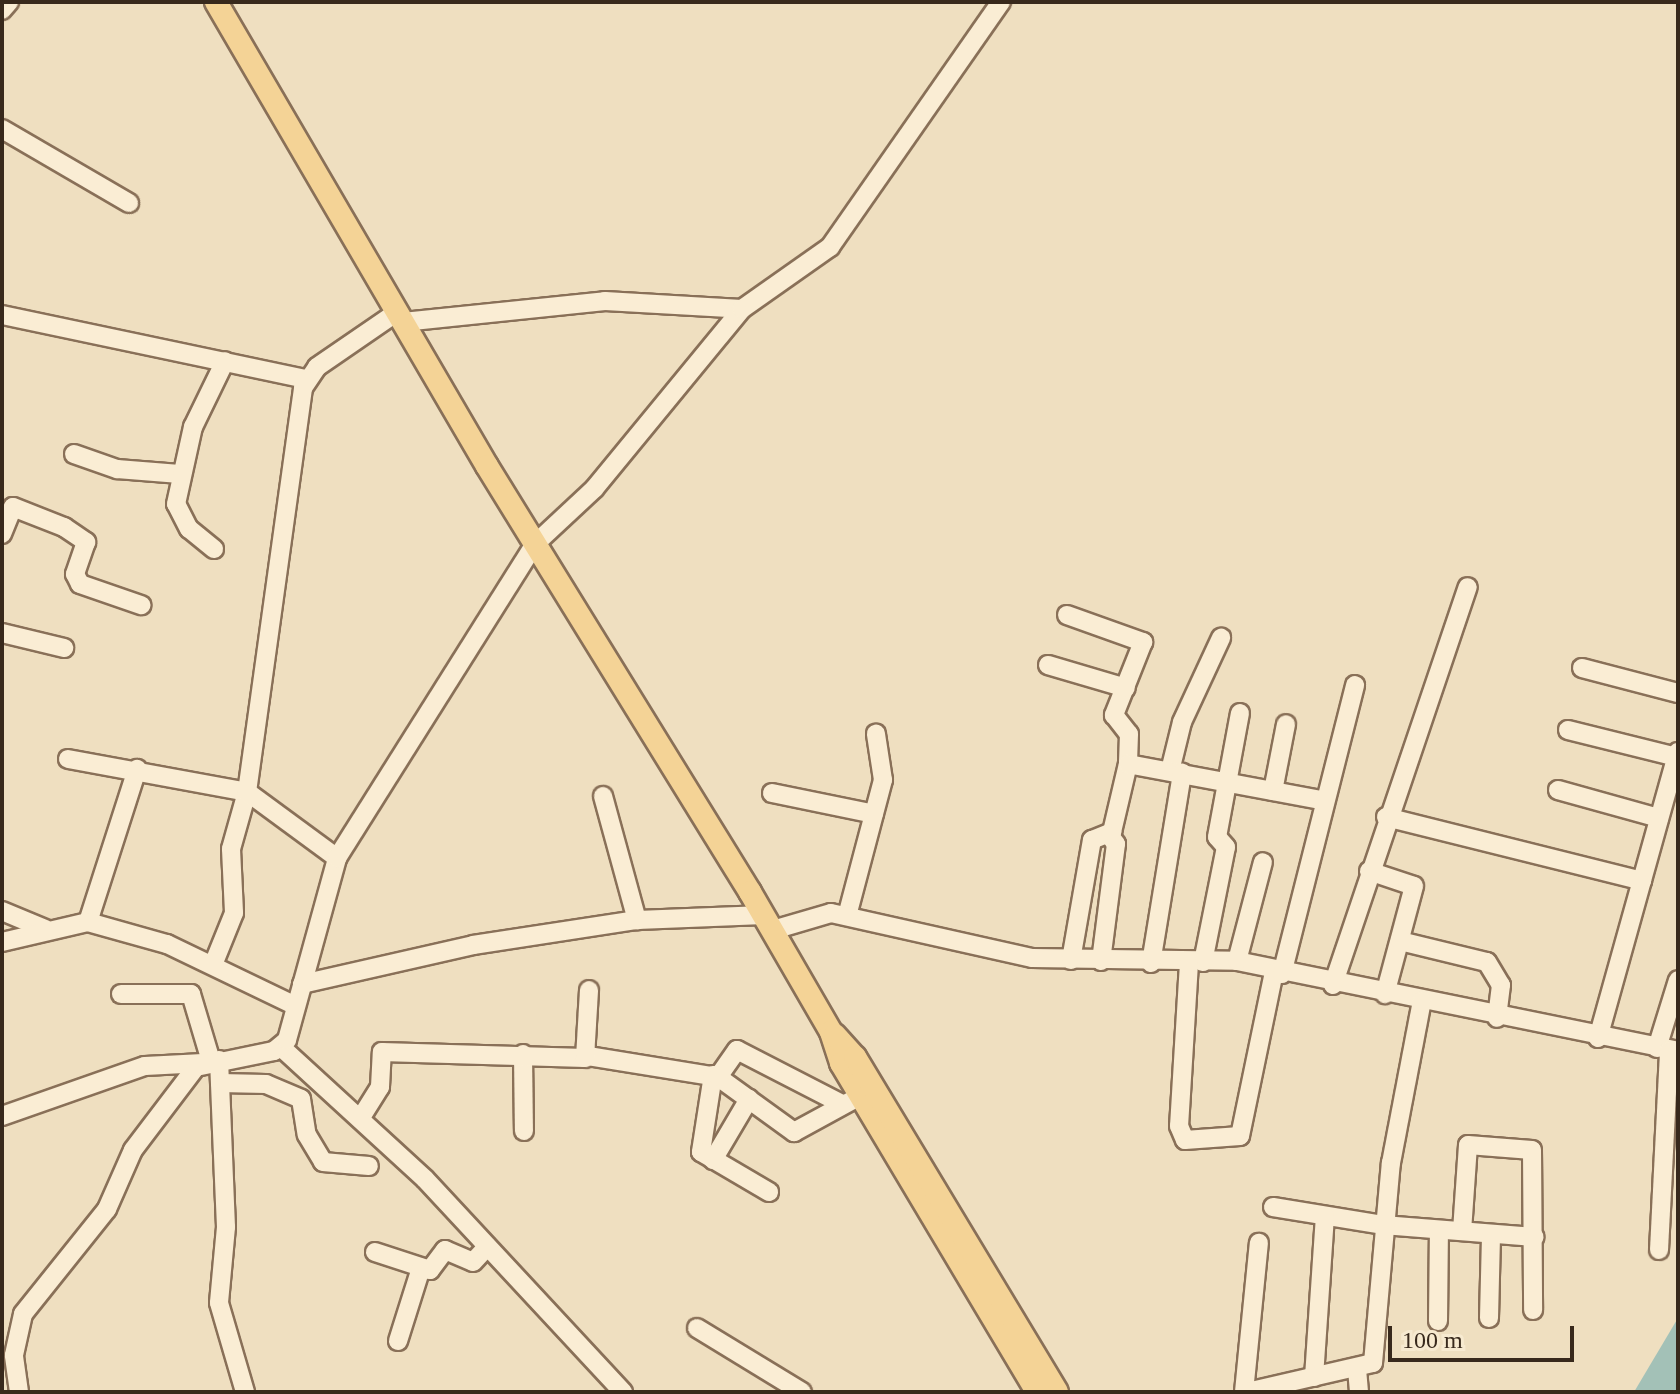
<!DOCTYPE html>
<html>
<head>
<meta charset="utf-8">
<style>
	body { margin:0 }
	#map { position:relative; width:1680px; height:1394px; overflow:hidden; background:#efdfc0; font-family:Georgia,serif }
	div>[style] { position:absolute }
	.water>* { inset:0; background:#a3c1b7 }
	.roads { filter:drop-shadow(2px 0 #897058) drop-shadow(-2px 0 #897058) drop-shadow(0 2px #897058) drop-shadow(0 -2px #897058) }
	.minor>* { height:18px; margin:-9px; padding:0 9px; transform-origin:9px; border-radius:9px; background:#faedd4 }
	.major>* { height:22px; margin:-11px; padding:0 11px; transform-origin:11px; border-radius:11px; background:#f4d396 }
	span { translate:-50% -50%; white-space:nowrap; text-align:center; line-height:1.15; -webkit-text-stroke:7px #f7ead0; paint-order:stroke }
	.frame { position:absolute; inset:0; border:4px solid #38291c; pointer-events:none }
	.scale { position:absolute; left:1388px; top:1326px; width:186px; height:36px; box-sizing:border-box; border:4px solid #38291c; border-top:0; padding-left:10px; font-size:24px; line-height:28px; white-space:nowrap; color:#38291c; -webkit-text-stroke:6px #f7ead0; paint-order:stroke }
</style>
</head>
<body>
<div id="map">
	<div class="water">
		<i style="clip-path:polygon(1678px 1318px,1678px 1392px,1634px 1392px)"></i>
	</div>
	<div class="roads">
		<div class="minor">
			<i style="left:2px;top:10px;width:11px;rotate:-49deg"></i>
			<i style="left:2px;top:129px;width:147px;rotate:30.2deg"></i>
			<i style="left:2px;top:315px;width:311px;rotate:11.9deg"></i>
			<i style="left:403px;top:322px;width:203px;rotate:-5.9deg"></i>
			<i style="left:605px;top:301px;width:137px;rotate:3.3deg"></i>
			<i style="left:74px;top:454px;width:46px;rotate:19.2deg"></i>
			<i style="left:117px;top:469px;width:63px;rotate:4.5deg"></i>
			<i style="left:2px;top:534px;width:29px;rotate:-68deg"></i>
			<i style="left:13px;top:507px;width:55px;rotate:21.4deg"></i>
			<i style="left:64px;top:527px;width:27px;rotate:34deg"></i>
			<i style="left:86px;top:542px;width:34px;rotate:109deg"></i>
			<i style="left:75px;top:574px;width:11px;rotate:63deg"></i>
			<i style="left:80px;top:584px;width:65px;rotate:19deg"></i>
			<i style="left:214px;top:549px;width:32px;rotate:-141deg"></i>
			<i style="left:189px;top:529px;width:28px;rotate:-117deg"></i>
			<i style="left:176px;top:504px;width:79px;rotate:-77.6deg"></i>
			<i style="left:193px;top:427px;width:73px;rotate:-64.1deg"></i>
			<i style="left:1067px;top:615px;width:81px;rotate:19.6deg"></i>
			<i style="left:1143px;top:642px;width:79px;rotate:111.7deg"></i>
			<i style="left:1114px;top:715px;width:24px;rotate:52deg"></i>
			<i style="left:1129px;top:734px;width:30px;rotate:92deg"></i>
			<i style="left:2px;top:633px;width:64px;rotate:13.6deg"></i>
			<i style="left:1048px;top:665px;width:81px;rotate:16.4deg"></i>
			<i style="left:1582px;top:668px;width:99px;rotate:14.6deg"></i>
			<i style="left:1568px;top:730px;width:112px;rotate:13.9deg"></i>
			<i style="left:68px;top:759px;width:182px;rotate:10.4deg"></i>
			<i style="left:247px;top:792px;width:59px;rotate:105.7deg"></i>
			<i style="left:231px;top:849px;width:64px;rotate:87.3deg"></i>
			<i style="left:234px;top:913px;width:56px;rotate:112deg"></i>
			<i style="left:1170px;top:771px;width:50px;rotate:-76.2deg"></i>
			<i style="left:1182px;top:722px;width:93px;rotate:-65.1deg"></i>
			<i style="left:1558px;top:790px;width:105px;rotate:15.5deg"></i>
			<i style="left:1273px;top:791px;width:68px;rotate:-79deg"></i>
			<i style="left:772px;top:793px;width:104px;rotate:11.6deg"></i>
			<i style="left:603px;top:796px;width:129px;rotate:74.7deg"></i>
			<i style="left:1386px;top:817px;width:264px;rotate:14deg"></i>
			<i style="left:337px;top:858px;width:112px;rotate:-143.7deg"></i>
			<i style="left:247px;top:792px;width:408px;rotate:-82.1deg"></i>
			<i style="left:303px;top:388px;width:25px;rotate:-56deg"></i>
			<i style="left:317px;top:367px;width:97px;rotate:-34.5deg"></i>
			<i style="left:1369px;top:871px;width:47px;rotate:18.4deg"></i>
			<i style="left:1414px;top:886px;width:112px;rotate:105deg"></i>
			<i style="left:2px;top:911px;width:47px;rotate:22.7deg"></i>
			<i style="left:847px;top:916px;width:141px;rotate:-75.2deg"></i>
			<i style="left:883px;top:780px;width:47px;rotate:-98.7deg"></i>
			<i style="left:88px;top:922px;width:161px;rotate:-72.2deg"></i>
			<i style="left:773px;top:930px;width:60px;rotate:-16.3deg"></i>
			<i style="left:831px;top:913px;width:206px;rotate:12.6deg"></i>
			<i style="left:1032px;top:958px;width:205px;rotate:0.8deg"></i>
			<i style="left:1237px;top:961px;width:450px;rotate:11.5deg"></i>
			<i style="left:1400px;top:941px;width:89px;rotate:13.6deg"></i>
			<i style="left:1487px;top:962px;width:27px;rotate:59deg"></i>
			<i style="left:1501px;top:985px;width:33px;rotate:97deg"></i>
			<i style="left:2px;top:942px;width:88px;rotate:-13.1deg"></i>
			<i style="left:88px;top:922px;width:82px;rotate:15.6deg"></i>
			<i style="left:167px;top:944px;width:143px;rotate:25.7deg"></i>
			<i style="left:1071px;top:960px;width:122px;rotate:-80.1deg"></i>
			<i style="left:1092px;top:840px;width:22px;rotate:-22deg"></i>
			<i style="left:1112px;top:832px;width:70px;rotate:-76.8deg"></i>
			<i style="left:1128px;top:764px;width:200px;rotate:10.6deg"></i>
			<i style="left:1101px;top:961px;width:118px;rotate:-82.7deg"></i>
			<i style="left:1116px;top:844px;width:10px;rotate:-127deg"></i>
			<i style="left:1237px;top:961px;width:102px;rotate:-75.3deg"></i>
			<i style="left:1203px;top:962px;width:117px;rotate:-78.7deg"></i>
			<i style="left:1226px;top:847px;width:13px;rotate:-132deg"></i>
			<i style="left:1217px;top:837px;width:126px;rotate:-79.5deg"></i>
			<i style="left:1151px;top:963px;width:193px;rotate:-80.7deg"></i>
			<i style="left:1189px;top:963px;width:163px;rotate:93.5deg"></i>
			<i style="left:1179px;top:1126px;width:15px;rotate:67deg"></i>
			<i style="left:1185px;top:1140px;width:55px;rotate:-4.2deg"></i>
			<i style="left:1240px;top:1136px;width:167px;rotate:-78.3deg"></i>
			<i style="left:1282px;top:974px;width:298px;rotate:-75.8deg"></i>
			<i style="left:302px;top:984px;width:175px;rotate:-12.8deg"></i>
			<i style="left:473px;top:945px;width:166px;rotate:-8.7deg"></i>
			<i style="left:637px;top:920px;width:127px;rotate:-2.3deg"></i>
			<i style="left:1333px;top:985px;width:420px;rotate:-71.3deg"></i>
			<i style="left:121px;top:994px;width:70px"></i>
			<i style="left:191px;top:994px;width:70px;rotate:73.4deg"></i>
			<i style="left:1598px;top:1038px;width:297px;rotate:-74.4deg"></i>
			<i style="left:281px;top:1047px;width:195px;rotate:42.5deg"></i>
			<i style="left:425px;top:1179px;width:291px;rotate:47.1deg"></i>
			<i style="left:1657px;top:1048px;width:71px;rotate:-72.8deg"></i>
			<i style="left:523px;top:1054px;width:77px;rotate:89.3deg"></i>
			<i style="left:588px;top:1056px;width:132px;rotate:9.2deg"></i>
			<i style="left:718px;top:1077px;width:94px;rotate:35.9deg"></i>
			<i style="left:794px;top:1132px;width:75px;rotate:-28.6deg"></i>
			<i style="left:219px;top:1060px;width:167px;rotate:87.6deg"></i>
			<i style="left:226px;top:1227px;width:76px;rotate:95.3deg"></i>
			<i style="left:219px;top:1303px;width:93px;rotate:73.7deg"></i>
			<i style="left:713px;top:1075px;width:78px;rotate:98.9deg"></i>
			<i style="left:701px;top:1152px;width:79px;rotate:30.5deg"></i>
			<i style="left:718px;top:1077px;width:33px;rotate:-55deg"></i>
			<i style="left:737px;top:1050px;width:118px;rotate:27.2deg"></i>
			<i style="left:220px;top:1083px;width:46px;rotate:1.2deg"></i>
			<i style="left:266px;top:1084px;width:38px;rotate:23deg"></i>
			<i style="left:301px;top:1099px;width:36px;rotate:81deg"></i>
			<i style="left:307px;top:1135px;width:31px;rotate:59deg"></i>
			<i style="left:323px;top:1162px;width:46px;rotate:5deg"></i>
			<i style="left:2px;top:1116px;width:151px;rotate:-19.3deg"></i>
			<i style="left:145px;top:1066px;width:58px;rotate:-3deg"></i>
			<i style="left:360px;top:1119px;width:38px;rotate:-58deg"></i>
			<i style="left:380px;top:1087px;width:35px;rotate:-87deg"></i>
			<i style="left:382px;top:1052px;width:203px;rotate:1.7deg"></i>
			<i style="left:585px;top:1058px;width:68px;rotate:-86.6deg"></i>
			<i style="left:713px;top:1160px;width:71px;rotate:-59.5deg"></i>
			<i style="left:1273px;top:1207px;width:111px;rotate:9.3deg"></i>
			<i style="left:1383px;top:1225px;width:152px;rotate:4.5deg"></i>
			<i style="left:1462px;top:1231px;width:86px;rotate:-86deg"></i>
			<i style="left:1468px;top:1145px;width:64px;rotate:4.5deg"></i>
			<i style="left:1532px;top:1150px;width:160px;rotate:89.6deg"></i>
			<i style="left:1659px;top:1250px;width:200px;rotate:-87.1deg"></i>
			<i style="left:375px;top:1252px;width:58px;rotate:18.1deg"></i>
			<i style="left:430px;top:1270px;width:25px;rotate:-53deg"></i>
			<i style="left:445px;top:1250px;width:30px;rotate:23deg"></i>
			<i style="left:473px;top:1262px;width:21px;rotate:-47deg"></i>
			<i style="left:1489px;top:1318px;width:84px;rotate:-88.6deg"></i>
			<i style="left:1438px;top:1321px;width:91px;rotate:-89.4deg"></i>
			<i style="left:697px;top:1328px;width:123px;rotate:31.4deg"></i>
			<i style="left:398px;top:1341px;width:77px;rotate:-72.5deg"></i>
			<i style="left:1357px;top:1369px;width:23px;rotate:85deg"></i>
			<i style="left:1314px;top:1377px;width:161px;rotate:-86.1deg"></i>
			<i style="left:19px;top:1392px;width:37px;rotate:-98deg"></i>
			<i style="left:14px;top:1355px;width:42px;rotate:-77.6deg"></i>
			<i style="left:23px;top:1314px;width:134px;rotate:-51.3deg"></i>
			<i style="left:107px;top:1209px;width:64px;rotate:-66.2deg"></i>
			<i style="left:133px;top:1150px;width:104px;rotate:-52.8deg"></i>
			<i style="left:196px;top:1067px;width:80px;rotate:-11.6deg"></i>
			<i style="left:274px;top:1051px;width:17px;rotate:-40deg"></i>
			<i style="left:287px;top:1040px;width:189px;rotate:-74.6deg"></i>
			<i style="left:337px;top:858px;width:371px;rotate:-57.8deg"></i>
			<i style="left:535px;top:544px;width:81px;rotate:-43deg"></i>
			<i style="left:594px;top:489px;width:233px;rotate:-50.6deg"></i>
			<i style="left:742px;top:309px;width:108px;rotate:-35.2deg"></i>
			<i style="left:830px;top:247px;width:299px;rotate:-55.1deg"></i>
			<i style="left:1244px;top:1392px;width:150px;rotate:-84.3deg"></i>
			<i style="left:1247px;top:1392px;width:129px;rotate:-13deg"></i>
			<i style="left:1373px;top:1363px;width:201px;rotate:-84.9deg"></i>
			<i style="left:1391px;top:1163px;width:165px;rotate:-79.2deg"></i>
		</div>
		<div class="major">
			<i style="left:216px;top:2px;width:537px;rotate:59.71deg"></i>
			<i style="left:487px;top:466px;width:501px;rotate:58.31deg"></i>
			<i style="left:750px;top:892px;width:162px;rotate:59.9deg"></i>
			<i style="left:831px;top:1032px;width:33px;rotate:72deg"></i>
			<i style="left:841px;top:1063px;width:383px;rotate:59.2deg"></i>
			<i style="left:835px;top:1035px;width:30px;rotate:48deg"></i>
			<i style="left:855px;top:1057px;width:391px;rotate:58.9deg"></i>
		</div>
	</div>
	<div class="frame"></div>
	<div class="scale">100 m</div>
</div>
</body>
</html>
